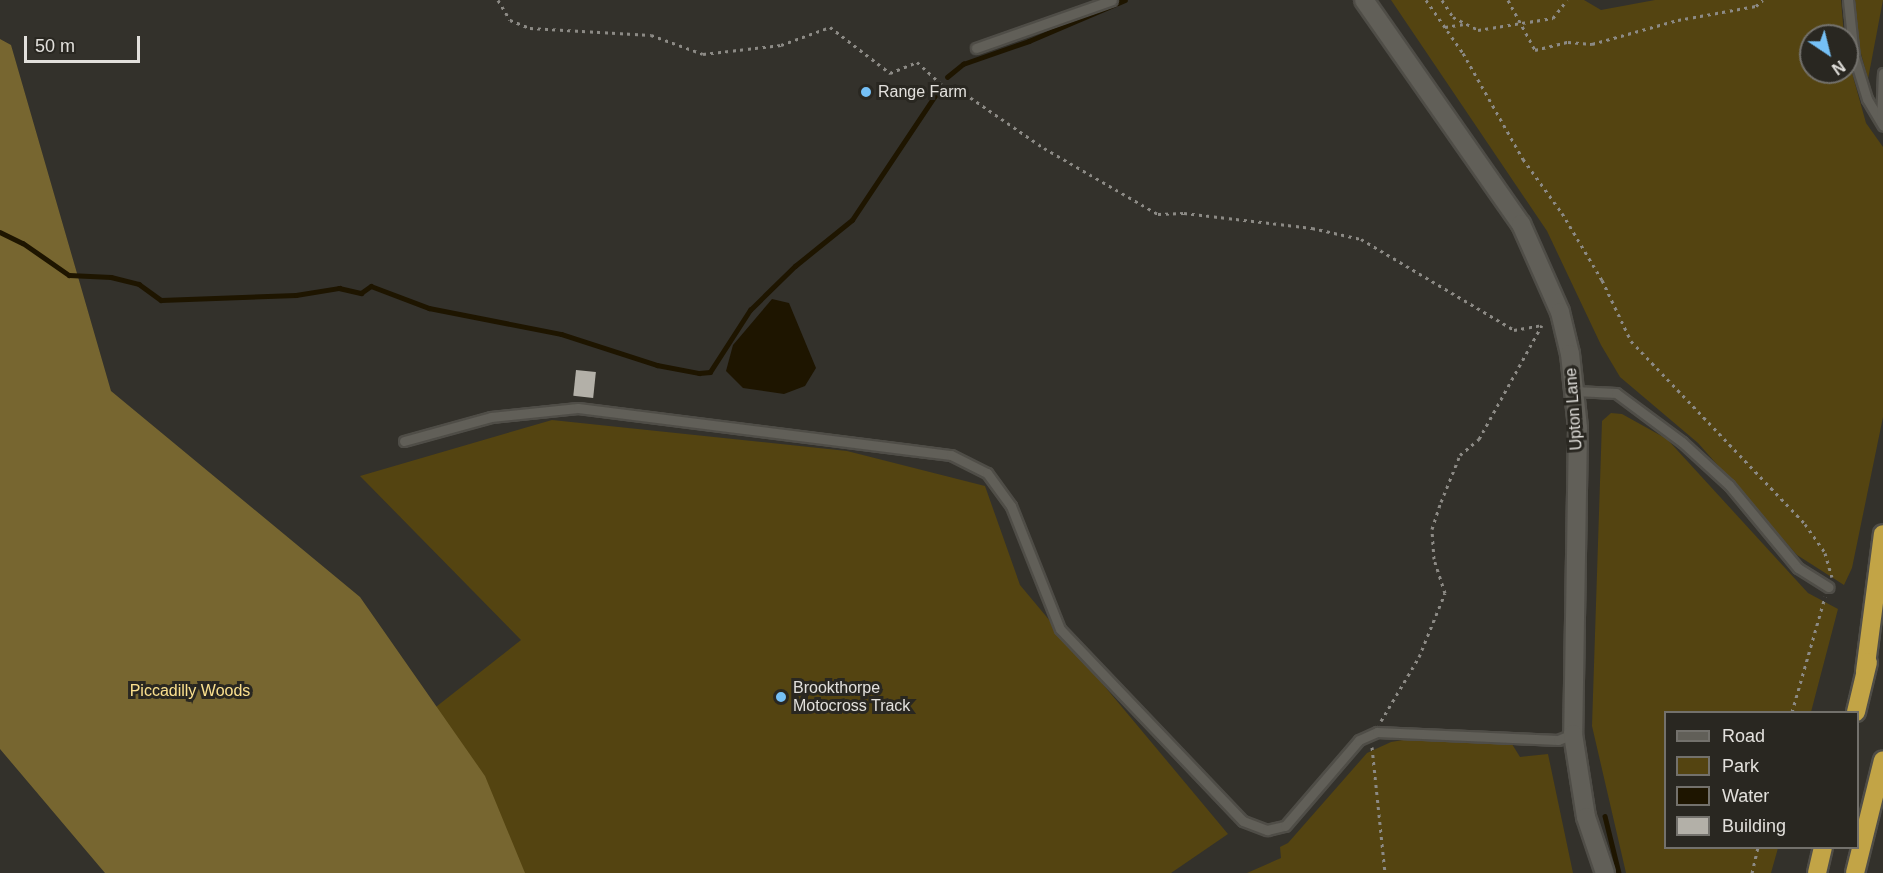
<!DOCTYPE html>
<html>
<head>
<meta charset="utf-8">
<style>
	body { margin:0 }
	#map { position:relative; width:1883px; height:873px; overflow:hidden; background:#33312b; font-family:Helvetica,sans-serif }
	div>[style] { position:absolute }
	.green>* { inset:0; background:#544411 }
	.forest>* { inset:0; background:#776630 }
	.water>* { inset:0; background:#1e1500 }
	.stream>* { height:4.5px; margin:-2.25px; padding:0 2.25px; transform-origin:2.25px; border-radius:2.25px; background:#1e1500 }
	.building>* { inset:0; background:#b3b0a8; transform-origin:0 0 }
	.path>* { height:3px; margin-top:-1.5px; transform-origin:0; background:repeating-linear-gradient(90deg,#8c8a85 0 3px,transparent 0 7.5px) }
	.roads { filter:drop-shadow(2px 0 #4f4d47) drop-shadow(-2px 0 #4f4d47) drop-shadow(0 2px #4f4d47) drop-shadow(0 -2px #4f4d47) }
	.lane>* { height:9px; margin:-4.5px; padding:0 4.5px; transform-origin:4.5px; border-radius:4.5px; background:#615f58 }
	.secondary>* { height:18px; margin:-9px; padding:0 9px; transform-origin:9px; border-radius:9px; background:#615f58 }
	.highway>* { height:18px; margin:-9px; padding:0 9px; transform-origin:9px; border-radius:9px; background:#c2a446 }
	.dots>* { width:16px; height:16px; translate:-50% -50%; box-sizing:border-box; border:3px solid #292721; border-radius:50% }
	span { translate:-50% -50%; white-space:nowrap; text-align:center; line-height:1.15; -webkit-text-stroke:6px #292721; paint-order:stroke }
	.poi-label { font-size:16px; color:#e2e0dc }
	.left { translate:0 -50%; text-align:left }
	.street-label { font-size:16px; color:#e2e0dc }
	.park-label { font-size:16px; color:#fbe08e }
	.legend { position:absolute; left:1664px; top:711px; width:195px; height:138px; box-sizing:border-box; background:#292721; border:2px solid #73716c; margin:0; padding:8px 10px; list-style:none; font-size:18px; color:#e2e0dc }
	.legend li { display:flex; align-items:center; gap:12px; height:30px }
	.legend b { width:30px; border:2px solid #73716c }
	.north { position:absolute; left:1799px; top:24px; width:60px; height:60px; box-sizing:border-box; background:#292721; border:2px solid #73716c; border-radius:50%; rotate:145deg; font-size:16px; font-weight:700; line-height:24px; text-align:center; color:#e2e0dc }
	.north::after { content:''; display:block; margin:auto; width:21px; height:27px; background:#75c0f6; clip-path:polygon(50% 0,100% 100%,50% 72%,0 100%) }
	.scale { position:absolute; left:24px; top:36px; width:116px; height:27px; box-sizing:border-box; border:3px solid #e2e0dc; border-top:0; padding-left:8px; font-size:18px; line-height:21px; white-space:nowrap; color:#e2e0dc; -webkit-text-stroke:4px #292721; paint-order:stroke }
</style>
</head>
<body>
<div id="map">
	<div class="green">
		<i style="clip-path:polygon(1391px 0,1584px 0,1601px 10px,1655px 0,1841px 0,1844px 36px,1811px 36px,1811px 72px,1847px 72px,1847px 55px,1866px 123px,1883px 147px,1883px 417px,1852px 568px,1844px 585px,1797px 555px,1698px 443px,1620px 377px,1601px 345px,1547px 231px)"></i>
		<i style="clip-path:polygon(1855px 0,1883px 0,1868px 79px,1860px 50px)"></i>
		<i style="clip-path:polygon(1611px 413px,1622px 414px,1667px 439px,1808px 593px,1838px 609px,1811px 712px,1666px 712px,1666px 848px,1778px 848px,1771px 873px,1626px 873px,1592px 726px,1602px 421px)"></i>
		<i style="clip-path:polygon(552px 420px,847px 451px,985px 486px,1020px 585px,1228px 834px,1171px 873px,462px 873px,376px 754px,521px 640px,360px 476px)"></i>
		<i style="clip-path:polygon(1409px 739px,1512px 744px,1520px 757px,1548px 754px,1573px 873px,1247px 873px,1281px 858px,1280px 847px,1288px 843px,1367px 753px,1391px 742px)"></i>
	</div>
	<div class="forest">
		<i style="clip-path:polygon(0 39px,11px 45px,111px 391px,360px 597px,485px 776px,525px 873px,105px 873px,0 749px)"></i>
	</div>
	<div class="water">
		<i style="clip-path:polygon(772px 299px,789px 303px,816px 368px,805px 386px,784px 394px,743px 388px,726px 371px,733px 345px)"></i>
	</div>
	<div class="stream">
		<i style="left:947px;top:77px;width:21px;rotate:-39deg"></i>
		<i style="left:963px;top:64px;width:70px;rotate:-19.2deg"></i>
		<i style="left:1029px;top:41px;width:104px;rotate:-23.1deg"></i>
		<i style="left:0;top:232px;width:25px;rotate:26deg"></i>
		<i style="left:23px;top:243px;width:56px;rotate:34.8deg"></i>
		<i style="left:69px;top:275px;width:42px;rotate:2.7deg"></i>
		<i style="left:111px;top:277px;width:29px;rotate:14deg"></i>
		<i style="left:139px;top:284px;width:27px;rotate:36deg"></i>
		<i style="left:161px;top:300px;width:135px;rotate:-2.1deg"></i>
		<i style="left:296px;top:295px;width:44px;rotate:-9.2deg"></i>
		<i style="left:339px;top:288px;width:23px;rotate:13deg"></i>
		<i style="left:361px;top:293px;width:12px;rotate:-35deg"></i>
		<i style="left:371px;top:286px;width:62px;rotate:20.8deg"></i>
		<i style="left:429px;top:308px;width:135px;rotate:11.1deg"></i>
		<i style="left:561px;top:334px;width:101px;rotate:17.9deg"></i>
		<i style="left:657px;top:365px;width:43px;rotate:10.8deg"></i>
		<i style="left:699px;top:373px;width:11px;rotate:-5deg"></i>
		<i style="left:710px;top:372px;width:74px;rotate:-57.2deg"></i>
		<i style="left:750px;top:310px;width:63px;rotate:-44.4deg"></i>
		<i style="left:795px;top:266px;width:73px;rotate:-38.9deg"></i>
		<i style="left:852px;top:220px;width:155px;rotate:-56.3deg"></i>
		<i style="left:1605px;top:816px;width:59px;rotate:76.2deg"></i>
	</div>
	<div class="building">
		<i style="left:576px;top:370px;width:20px;height:26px;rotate:6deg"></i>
	</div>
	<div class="path">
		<i style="left:498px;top:0;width:23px;rotate:59deg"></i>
		<i style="left:510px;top:20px;width:22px;rotate:22deg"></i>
		<i style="left:530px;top:28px;width:121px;rotate:3.3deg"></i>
		<i style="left:651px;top:35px;width:55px;rotate:20.1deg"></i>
		<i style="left:703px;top:54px;width:79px;rotate:-6.6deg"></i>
		<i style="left:781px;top:45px;width:52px;rotate:-20.2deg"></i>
		<i style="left:830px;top:27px;width:76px;rotate:37.5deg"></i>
		<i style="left:890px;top:73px;width:29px;rotate:-22deg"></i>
		<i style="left:917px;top:62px;width:45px;rotate:42.3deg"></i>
		<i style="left:950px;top:92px;width:9px;rotate:-21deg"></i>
		<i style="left:958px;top:89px;width:104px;rotate:34.5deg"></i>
		<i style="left:1044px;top:148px;width:132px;rotate:30.1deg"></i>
		<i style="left:1158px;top:214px;width:26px;rotate:-2deg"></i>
		<i style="left:1184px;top:213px;width:129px;rotate:6.7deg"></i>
		<i style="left:1312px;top:228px;width:50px;rotate:12.7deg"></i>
		<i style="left:1361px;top:239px;width:178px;rotate:30.7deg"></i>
		<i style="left:1514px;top:330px;width:28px;rotate:-10deg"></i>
		<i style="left:1426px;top:0;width:65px;rotate:55.1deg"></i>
		<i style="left:1463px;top:53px;width:122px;rotate:60.5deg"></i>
		<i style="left:1523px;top:159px;width:67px;rotate:54.2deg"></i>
		<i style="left:1562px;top:213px;width:78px;rotate:59.2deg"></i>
		<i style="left:1602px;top:280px;width:68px;rotate:64.6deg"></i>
		<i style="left:1631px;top:341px;width:253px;rotate:46.4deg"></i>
		<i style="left:1805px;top:524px;width:35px;rotate:55deg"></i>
		<i style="left:1825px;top:553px;width:25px;rotate:74deg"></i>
		<i style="left:1442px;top:0;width:20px;rotate:57deg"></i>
		<i style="left:1453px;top:17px;width:28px;rotate:27deg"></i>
		<i style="left:1478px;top:30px;width:76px;rotate:-9.1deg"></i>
		<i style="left:1553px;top:18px;width:23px;rotate:-52deg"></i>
		<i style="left:1508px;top:0;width:57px;rotate:61.6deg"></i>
		<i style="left:1535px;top:50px;width:34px;rotate:-14deg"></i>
		<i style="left:1568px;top:42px;width:24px;rotate:5deg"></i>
		<i style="left:1592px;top:44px;width:89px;rotate:-15.6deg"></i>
		<i style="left:1678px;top:20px;width:79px;rotate:-10.2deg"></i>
		<i style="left:1756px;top:6px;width:9px;rotate:-41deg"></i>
		<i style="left:1445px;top:27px;width:18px;rotate:-9deg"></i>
		<i style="left:1792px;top:712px;width:120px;rotate:-74deg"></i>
		<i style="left:1381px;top:721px;width:74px;rotate:-59.3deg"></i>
		<i style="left:1419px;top:657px;width:69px;rotate:-67.9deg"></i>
		<i style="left:1445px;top:593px;width:36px;rotate:-108deg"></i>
		<i style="left:1434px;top:559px;width:30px;rotate:-94deg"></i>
		<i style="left:1432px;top:529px;width:28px;rotate:-72deg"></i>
		<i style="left:1441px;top:502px;width:51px;rotate:-68deg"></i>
		<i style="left:1460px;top:455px;width:25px;rotate:-40deg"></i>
		<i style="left:1479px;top:439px;width:130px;rotate:-61.1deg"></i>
		<i style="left:1372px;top:747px;width:127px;rotate:84.1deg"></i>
		<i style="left:1752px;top:873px;width:26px;rotate:-77deg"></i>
	</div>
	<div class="roads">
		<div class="lane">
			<i style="left:1848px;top:0;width:57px;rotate:84deg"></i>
			<i style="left:1854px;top:57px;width:44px;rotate:72.8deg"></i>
			<i style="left:1867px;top:99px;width:31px;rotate:59deg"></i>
			<i style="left:976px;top:48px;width:144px;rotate:-19.4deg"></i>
			<i style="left:1881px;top:120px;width:47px;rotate:-87.6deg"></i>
			<i style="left:1575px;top:391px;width:41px;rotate:2.8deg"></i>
			<i style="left:1616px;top:393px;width:82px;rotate:36.6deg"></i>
			<i style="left:1682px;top:442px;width:64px;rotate:42.5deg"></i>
			<i style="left:1729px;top:485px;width:108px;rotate:50.3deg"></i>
			<i style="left:1798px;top:568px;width:36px;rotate:32deg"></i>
			<i style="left:404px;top:441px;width:90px;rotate:-15.4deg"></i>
			<i style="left:491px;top:417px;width:87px;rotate:-5.9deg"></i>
			<i style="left:578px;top:408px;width:376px;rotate:7.2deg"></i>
			<i style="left:951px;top:455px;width:40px;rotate:26.6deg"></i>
			<i style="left:987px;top:473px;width:41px;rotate:54deg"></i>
			<i style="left:1011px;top:506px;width:132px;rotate:68.3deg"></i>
			<i style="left:1060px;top:629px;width:265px;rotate:46.4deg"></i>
			<i style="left:1243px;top:821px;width:26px;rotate:21deg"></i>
			<i style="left:1267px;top:830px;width:18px;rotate:-13deg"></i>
			<i style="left:1285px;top:826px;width:113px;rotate:-49.3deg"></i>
			<i style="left:1359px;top:740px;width:20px;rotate:-24deg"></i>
			<i style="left:1377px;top:732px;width:181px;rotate:2.5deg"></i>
			<i style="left:1558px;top:740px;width:16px;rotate:-22deg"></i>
		</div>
		<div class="secondary">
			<i style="left:1364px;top:0;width:274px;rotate:55deg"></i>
			<i style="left:1521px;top:224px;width:96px;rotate:66.1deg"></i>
			<i style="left:1560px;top:312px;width:43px;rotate:76.6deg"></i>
			<i style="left:1570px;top:354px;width:74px;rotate:83.8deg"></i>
			<i style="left:1578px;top:428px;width:306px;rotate:90.9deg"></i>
			<i style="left:1573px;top:734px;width:84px;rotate:81.1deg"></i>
			<i style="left:1586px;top:817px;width:59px;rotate:71.3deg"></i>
		</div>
		<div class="highway">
			<i style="left:1865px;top:672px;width:139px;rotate:-82.6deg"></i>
			<i style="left:1856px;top:712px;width:51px;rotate:-76.5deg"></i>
			<i style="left:1817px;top:873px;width:26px;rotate:-77deg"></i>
			<i style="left:1855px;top:873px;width:116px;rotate:-76.1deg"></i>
		</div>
	</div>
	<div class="dots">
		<i style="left:866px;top:92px;background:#75c0f6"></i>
		<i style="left:781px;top:697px;background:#75c0f6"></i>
	</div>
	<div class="poi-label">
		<span class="left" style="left:878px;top:92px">Range Farm</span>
		<span class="left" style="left:793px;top:697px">Brookthorpe<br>Motocross Track</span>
	</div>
	<div class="street-label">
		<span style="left:1574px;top:409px;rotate:-94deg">Upton Lane</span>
	</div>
	<div class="park-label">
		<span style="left:190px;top:691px">Piccadilly Woods</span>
	</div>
	<ul class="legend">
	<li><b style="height:8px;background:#615f58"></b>Road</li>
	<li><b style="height:16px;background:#544411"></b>Park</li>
	<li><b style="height:16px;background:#1e1500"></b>Water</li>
	<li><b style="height:16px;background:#b3b0a8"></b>Building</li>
	</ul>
	<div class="north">N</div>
	<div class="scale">50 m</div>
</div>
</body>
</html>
